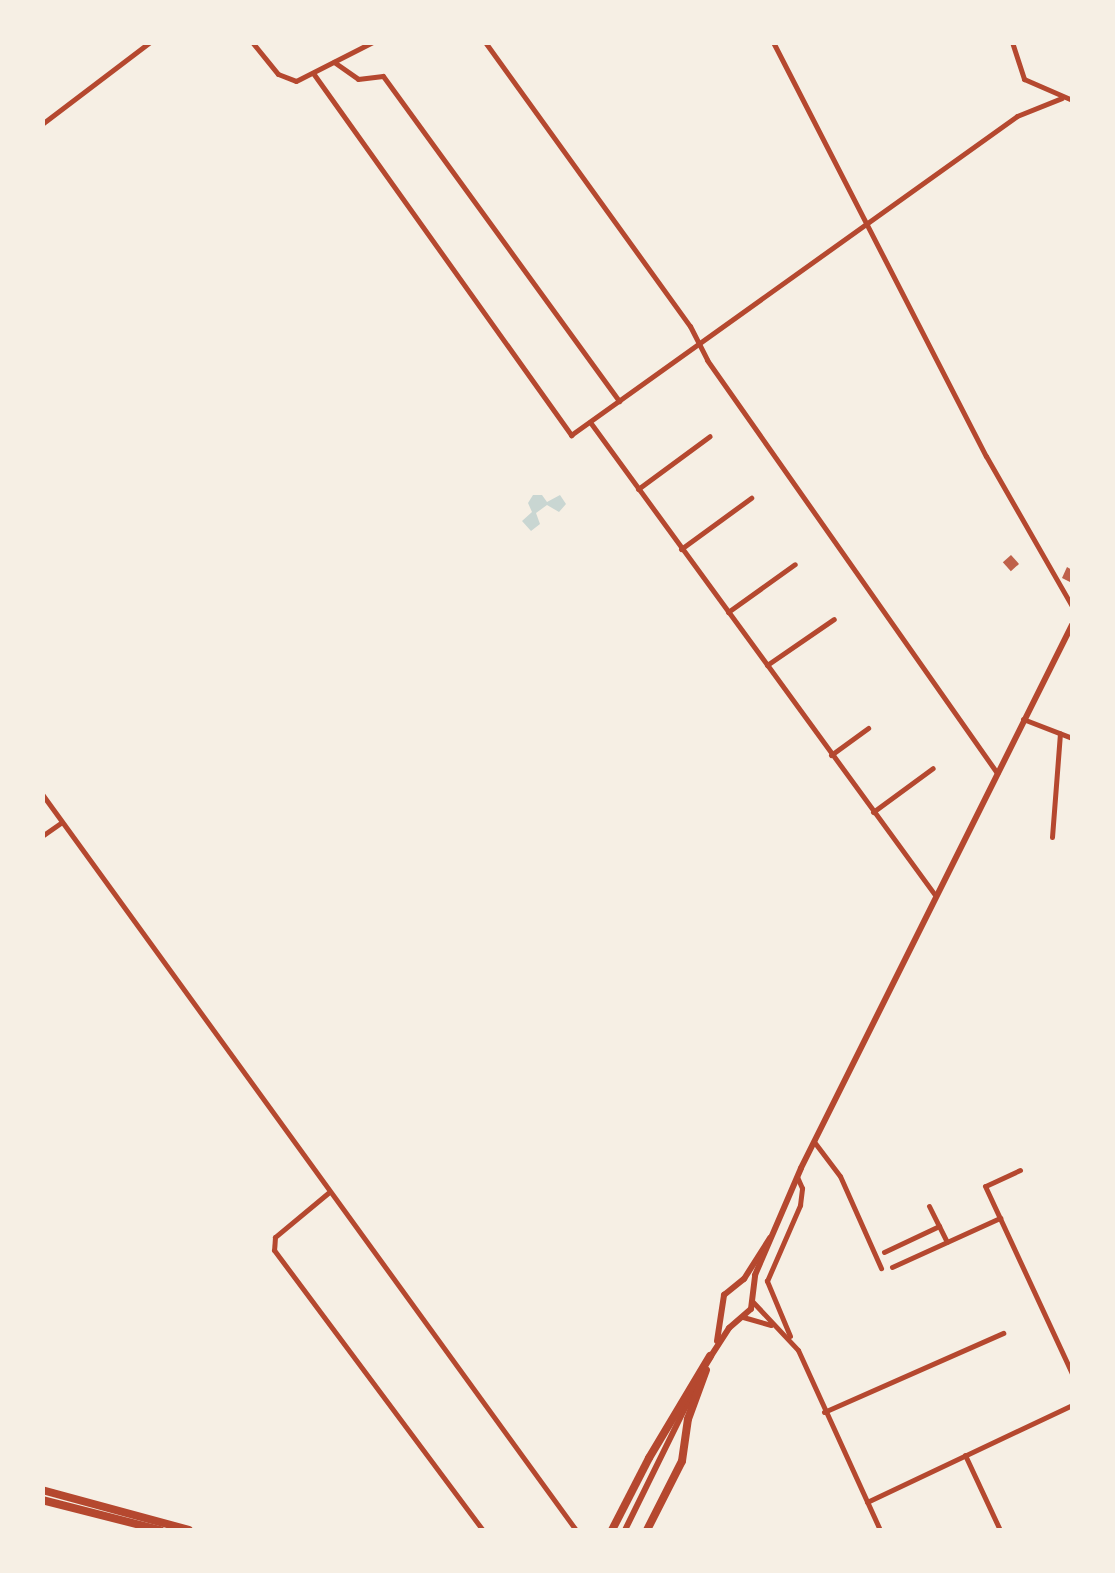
<!DOCTYPE html>
<html>
<head>
<meta charset="utf-8">
<style>
	body { margin:0 }
	#map { position:relative; width:1115px; height:1573px; overflow:hidden; background:#f6efe4; font-family:"Fira Sans",sans-serif }
	div>[style] { position:absolute }
	.water>* { inset:0; background:#c9d6d2 }
	.building>* { inset:0; background:#bf614a; transform-origin:0 0 }
	.minor>* { height:5px; margin:-2.5px; padding:0 2.5px; transform-origin:2.5px; border-radius:2.5px; background:#b5482f }
	.secondary>* { height:6px; margin:-3px; padding:0 3px; transform-origin:3px; border-radius:3px; background:#b5482f }
	.trunk>* { height:8px; margin:-4px; padding:0 4px; transform-origin:4px; border-radius:4px; background:#b5482f }
	span { translate:-50% -50%; white-space:nowrap; text-align:center; line-height:1.15; -webkit-text-stroke:9px #f6efe4; paint-order:stroke }
	.frame { position:absolute; inset:0; border:45px solid #f6efe4; pointer-events:none }
</style>
</head>
<body>
<div id="map">
	<div class="water">
		<i style="clip-path:polygon(533px 495px,542px 495px,547px 502px,560px 495px,566px 504px,559px 512px,547px 505px,536px 513px,540px 524px,531px 531px,522px 521px,532px 512px,528px 503px)"></i>
	</div>
	<div class="building">
		<i style="left:1011px;top:555px;width:12px;height:11px;rotate:48deg"></i>
		<i style="clip-path:polygon(1067px 567px,1072px 570px,1072px 583px,1062px 578px)"></i>
	</div>
	<div class="minor">
		<i style="left:252px;top:42px;width:41px;rotate:50.9deg"></i>
		<i style="left:278px;top:74px;width:19px;rotate:21deg"></i>
		<i style="left:296px;top:81px;width:86px;rotate:-26.9deg"></i>
		<i style="left:485px;top:42px;width:350px;rotate:54.2deg"></i>
		<i style="left:690px;top:326px;width:38px;rotate:63deg"></i>
		<i style="left:707px;top:360px;width:505px;rotate:54.92deg"></i>
		<i style="left:773px;top:42px;width:466px;rotate:62.8deg"></i>
		<i style="left:986px;top:456px;width:173px;rotate:60.2deg"></i>
		<i style="left:1012px;top:42px;width:39px;rotate:72deg"></i>
		<i style="left:1024px;top:79px;width:52px;rotate:23.6deg"></i>
		<i style="left:334px;top:62px;width:29px;rotate:35deg"></i>
		<i style="left:358px;top:79px;width:25px;rotate:-7deg"></i>
		<i style="left:383px;top:76px;width:402px;rotate:54deg"></i>
		<i style="left:313px;top:73px;width:445px;rotate:54.5deg"></i>
		<i style="left:571px;top:435px;width:548px;rotate:-35.57deg"></i>
		<i style="left:1017px;top:116px;width:48px;rotate:-21.8deg"></i>
		<i style="left:42px;top:124px;width:136px;rotate:-37.2deg"></i>
		<i style="left:590px;top:422px;width:585px;rotate:53.89deg"></i>
		<i style="left:638px;top:489px;width:89px;rotate:-36.4deg"></i>
		<i style="left:681px;top:549px;width:87px;rotate:-36.1deg"></i>
		<i style="left:728px;top:612px;width:82px;rotate:-35.6deg"></i>
		<i style="left:767px;top:665px;width:81px;rotate:-34.5deg"></i>
		<i style="left:1023px;top:719px;width:53px;rotate:21.2deg"></i>
		<i style="left:831px;top:755px;width:46px;rotate:-36.1deg"></i>
		<i style="left:42px;top:794px;width:909px;rotate:54.04deg"></i>
		<i style="left:873px;top:812px;width:74px;rotate:-36.3deg"></i>
		<i style="left:42px;top:836px;width:24px;rotate:-35deg"></i>
		<i style="left:1052px;top:837px;width:104px;rotate:-85.6deg"></i>
		<i style="left:815px;top:1143px;width:41px;rotate:52.9deg"></i>
		<i style="left:840px;top:1176px;width:101px;rotate:66deg"></i>
		<i style="left:1020px;top:1170px;width:38px;rotate:155deg"></i>
		<i style="left:985px;top:1186px;width:206px;rotate:65.1deg"></i>
		<i style="left:328px;top:1193px;width:69px;rotate:140.3deg"></i>
		<i style="left:275px;top:1237px;width:13px;rotate:94deg"></i>
		<i style="left:274px;top:1250px;width:349px;rotate:53.3deg"></i>
		<i style="left:929px;top:1206px;width:40px;rotate:63.4deg"></i>
		<i style="left:884px;top:1252px;width:61px;rotate:-25.3deg"></i>
		<i style="left:892px;top:1267px;width:119px;rotate:-24.4deg"></i>
		<i style="left:752px;top:1301px;width:67px;rotate:46.8deg"></i>
		<i style="left:798px;top:1350px;width:198px;rotate:65.5deg"></i>
		<i style="left:743px;top:1317px;width:29px;rotate:16deg"></i>
		<i style="left:790px;top:1336px;width:60px;rotate:-112.7deg"></i>
		<i style="left:767px;top:1281px;width:83px;rotate:-66.5deg"></i>
		<i style="left:800px;top:1205px;width:17px;rotate:-83deg"></i>
		<i style="left:802px;top:1188px;width:12px;rotate:-114deg"></i>
		<i style="left:824px;top:1412px;width:196px;rotate:-23.8deg"></i>
		<i style="left:965px;top:1455px;width:83px;rotate:65deg"></i>
		<i style="left:867px;top:1502px;width:227px;rotate:-25.3deg"></i>
	</div>
	<div class="secondary">
		<i style="left:717px;top:1341px;width:47px;rotate:-81.3deg"></i>
		<i style="left:724px;top:1295px;width:26px;rotate:-39deg"></i>
		<i style="left:744px;top:1279px;width:49px;rotate:-57.6deg"></i>
		<i style="left:709px;top:1359px;width:37px;rotate:-57deg"></i>
		<i style="left:729px;top:1328px;width:29px;rotate:-41deg"></i>
		<i style="left:751px;top:1309px;width:34px;rotate:-83deg"></i>
		<i style="left:755px;top:1275px;width:116px;rotate:-66.7deg"></i>
		<i style="left:801px;top:1168px;width:607px;rotate:-63.48deg"></i>
		<i style="left:625px;top:1530px;width:158px;rotate:-63.8deg"></i>
	</div>
	<div class="trunk">
		<i style="left:42px;top:1490px;width:152px;rotate:15.2deg"></i>
		<i style="left:42px;top:1500px;width:122px;rotate:14.3deg"></i>
		<i style="left:612px;top:1530px;width:81px;rotate:-62.8deg"></i>
		<i style="left:649px;top:1458px;width:119px;rotate:-59.1deg"></i>
		<i style="left:647px;top:1530px;width:77px;rotate:-63.1deg"></i>
		<i style="left:682px;top:1461px;width:42px;rotate:-81.9deg"></i>
		<i style="left:688px;top:1419px;width:52px;rotate:-69.8deg"></i>
	</div>
	<div class="frame"></div>
</div>
</body>
</html>
